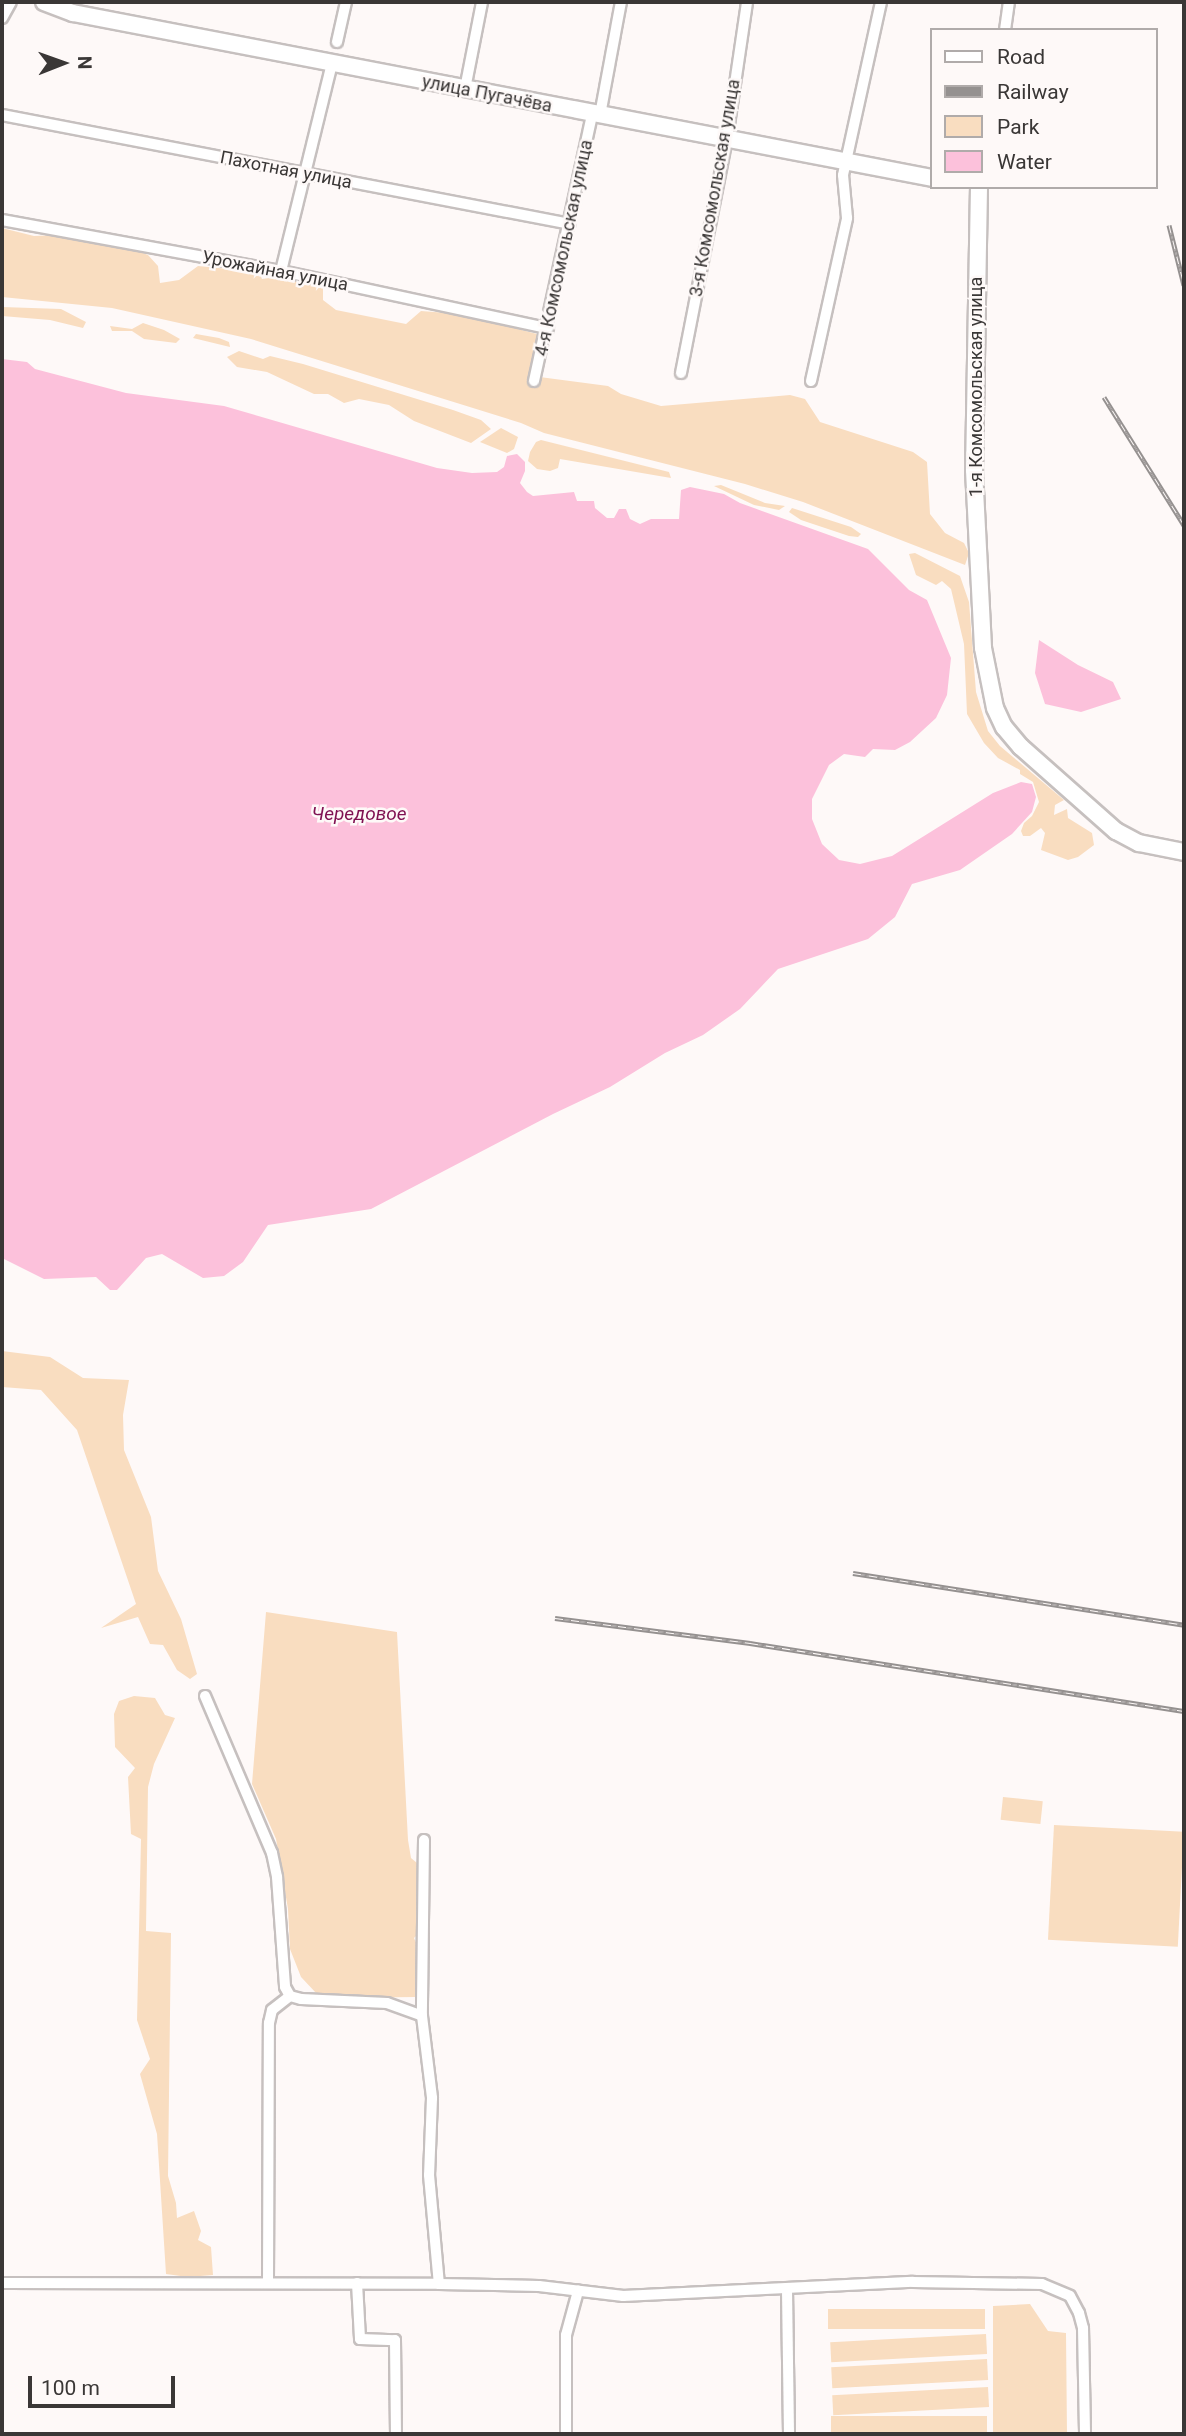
<!DOCTYPE html>
<html>
<head>
<meta charset="utf-8">
<style>
	body { margin:0 }
	#map { position:relative; width:1186px; height:2436px; overflow:hidden; background:#fef9f8; font-family:Roboto,sans-serif }
	div>[style] { position:absolute }
	.green>* { inset:0; background:#f9ddc0; transform-origin:0 0 }
	.water>* { inset:0; background:#fcc1db }
	.roads { filter:drop-shadow(2px 0 #c6c0bf) drop-shadow(-2px 0 #c6c0bf) drop-shadow(0 2px #c6c0bf) drop-shadow(0 -2px #c6c0bf) }
	.minor>* { height:10px; margin:-5px; padding:0 5px; transform-origin:5px; border-radius:5px; background:#fff }
	.secondary>* { height:16px; margin:-8px; padding:0 8px; transform-origin:8px; border-radius:8px; background:#fff }
	.rail>* { height:5px; margin-top:-2.5px; transform-origin:0; background:repeating-linear-gradient(90deg,#fef9f8 0 8px,#959190 0 16px); box-sizing:border-box; border-block:2px solid #959190 }
	span { translate:-50% -50%; white-space:nowrap; text-align:center; line-height:1.15; -webkit-text-stroke:5px #fef9f8; paint-order:stroke }
	.street-label { font-size:18px; color:#3a3736 }
	.water-label { font-size:19px; color:#7f1152; font-style:italic }
	.frame { position:absolute; inset:0; border:4px solid #3a3736; pointer-events:none }
	.legend { position:absolute; left:930px; top:28px; width:228px; height:161px; box-sizing:border-box; background:#fef9f8; border:2px solid #b0abaa; margin:0; padding:9px 12px; list-style:none; font-size:21px; color:#3a3736 }
	.legend li { display:flex; align-items:center; gap:14px; height:35px }
	.legend b { width:35px; border:2px solid #b0abaa }
	.north { position:absolute; left:28px; top:28px; width:70px; height:70px; -webkit-text-stroke:5px #fef9f8; paint-order:stroke; rotate:89deg; font-size:19px; font-weight:700; line-height:28px; text-align:center; color:#3a3736 }
	.north::after { content:''; display:block; margin:auto; width:24px; height:32px; background:#3a3736; clip-path:polygon(50% 0,100% 100%,50% 72%,0 100%) }
	.scale { position:absolute; left:28px; top:2376px; width:147px; height:32px; box-sizing:border-box; border:4px solid #3a3736; border-top:0; padding-left:9px; font-size:21px; line-height:24px; white-space:nowrap; color:#3a3736; -webkit-text-stroke:5px #fef9f8; paint-order:stroke }
</style>
</head>
<body>
<div id="map">
	<div class="green">
		<i style="clip-path:polygon(2px 228px,34px 236px,59px 235px,135px 250px,148px 255px,158px 266px,160px 283px,179px 280px,198px 266px,250px 271px,260px 274px,262px 279px,283px 276px,323px 286px,323px 300px,336px 310px,406px 324px,421px 311px,460px 314px,537px 334px,540px 342px,532px 376px,608px 386px,621px 394px,661px 406px,790px 395px,805px 399px,820px 422px,913px 452px,927px 462px,930px 514px,945px 533px,964px 543px,969px 553px,965px 565px,803px 502px,745px 484px,544px 433px,521px 423px,251px 339px,112px 308px,2px 297px)"></i>
		<i style="clip-path:polygon(2px 307px,61px 309px,86px 322px,83px 328px,50px 320px,2px 316px)"></i>
		<i style="clip-path:polygon(143px 323px,164px 330px,180px 339px,176px 343px,144px 339px,132px 331px,112px 331px,110px 326px,132px 329px)"></i>
		<i style="clip-path:polygon(196px 334px,219px 338px,229px 342px,230px 347px,193px 338px)"></i>
		<i style="clip-path:polygon(239px 351px,263px 359px,270px 356px,303px 364px,453px 410px,481px 420px,491px 429px,471px 443px,414px 421px,389px 405px,359px 399px,344px 403px,328px 394px,314px 394px,267px 372px,237px 367px,227px 357px)"></i>
		<i style="clip-path:polygon(501px 428px,518px 437px,514px 449px,507px 453px,480px 442px)"></i>
		<i style="clip-path:polygon(541px 440px,669px 472px,671px 478px,560px 459px,558px 468px,550px 471px,537px 469px,528px 461px,530px 452px,536px 442px)"></i>
		<i style="clip-path:polygon(721px 485px,765px 503px,785px 506px,779px 510px,754px 505px,714px 486px)"></i>
		<i style="clip-path:polygon(792px 508px,851px 527px,861px 534px,858px 537px,849px 536px,801px 520px,789px 512px)"></i>
		<i style="clip-path:polygon(915px 553px,960px 576px,969px 602px,976px 692px,988px 731px,1000px 746px,1064px 800px,1055px 805px,1054px 815px,1067px 809px,1068px 818px,1092px 833px,1094px 845px,1078px 857px,1068px 860px,1041px 850px,1045px 833px,1041px 828px,1030px 836px,1023px 836px,1021px 831px,1024px 823px,1032px 816px,1039px 802px,1033px 782px,1020px 774px,1020px 770px,998px 758px,984px 743px,967px 714px,964px 644px,951px 589px,942px 581px,936px 585px,916px 575px,909px 554px)"></i>
		<i style="clip-path:polygon(2px 1351px,50px 1357px,83px 1378px,129px 1380px,123px 1415px,124px 1450px,151px 1517px,158px 1571px,181px 1619px,197px 1674px,190px 1679px,177px 1670px,163px 1645px,150px 1644px,138px 1617px,101px 1628px,136px 1604px,77px 1430px,41px 1390px,2px 1387px)"></i>
		<i style="clip-path:polygon(266px 1612px,397px 1632px,408px 1840px,411px 1858px,417px 1863px,418px 1934px,414px 1938px,419px 1949px,419px 1992px,416px 1997px,333px 1998px,317px 1994px,301px 1977px,290px 1949px,288px 1909px,276px 1839px,252px 1784px)"></i>
		<i style="clip-path:polygon(134px 1696px,155px 1698px,165px 1715px,175px 1718px,154px 1764px,148px 1787px,146px 1931px,171px 1933px,168px 2176px,176px 2203px,177px 2218px,194px 2211px,201px 2231px,198px 2240px,211px 2247px,213px 2275px,188px 2277px,166px 2274px,157px 2134px,140px 2074px,150px 2059px,137px 2020px,141px 1839px,131px 1834px,128px 1777px,135px 1768px,115px 1747px,114px 1714px,119px 1701px)"></i>
		<i style="left:1003px;top:1797px;width:40px;height:23px;rotate:6deg"></i>
		<i style="left:1054px;top:1825px;width:130px;height:115px;rotate:3deg"></i>
		<i style="clip-path:polygon(1030px 2304px,1048px 2331px,1066px 2333px,1067px 2434px,993px 2434px,993px 2306px)"></i>
		<i style="left:985px;top:2309px;width:20px;height:157px;rotate:90deg"></i>
		<i style="left:986px;top:2334px;width:20px;height:156px;rotate:87deg"></i>
		<i style="left:987px;top:2359px;width:21px;height:156px;rotate:87deg"></i>
		<i style="left:988px;top:2387px;width:20px;height:156px;rotate:87deg"></i>
		<i style="left:987px;top:2416px;width:18px;height:156px;rotate:90deg"></i>
	</div>
	<div class="water">
		<i style="clip-path:polygon(2px 359px,27px 362px,35px 369px,126px 393px,224px 406px,437px 468px,472px 473px,497px 472px,504px 467px,507px 456px,517px 454px,525px 462px,525px 471px,520px 483px,527px 492px,533px 496px,574px 492px,577px 501px,594px 501px,595px 508px,607px 518px,614px 518px,619px 509px,626px 509px,630px 519px,640px 524px,651px 519px,679px 519px,681px 490px,690px 487px,724px 494px,740px 503px,868px 549px,909px 590px,927px 600px,951px 658px,947px 695px,936px 718px,910px 742px,895px 750px,873px 749px,865px 757px,844px 754px,829px 765px,812px 799px,812px 819px,822px 844px,839px 860px,860px 864px,892px 856px,993px 793px,1021px 782px,1032px 784px,1036px 797px,1032px 812px,1012px 834px,960px 870px,912px 884px,895px 917px,868px 939px,778px 969px,740px 1009px,703px 1035px,665px 1053px,610px 1087px,553px 1114px,371px 1209px,268px 1225px,243px 1262px,224px 1276px,203px 1278px,162px 1254px,146px 1258px,117px 1290px,110px 1290px,96px 1277px,44px 1279px,2px 1258px)"></i>
		<i style="clip-path:polygon(1039px 640px,1078px 665px,1113px 682px,1121px 699px,1081px 712px,1045px 704px,1035px 673px)"></i>
	</div>
	<div class="roads">
		<div class="minor">
			<i style="left:2px;top:18px;width:18px;rotate:-61deg"></i>
			<i style="left:1005px;top:30px;width:28px;rotate:-82deg"></i>
			<i style="left:337px;top:42px;width:41px;rotate:-77.3deg"></i>
			<i style="left:465px;top:89px;width:89px;rotate:-78.9deg"></i>
			<i style="left:2px;top:115px;width:578px;rotate:10.86deg"></i>
			<i style="left:600px;top:115px;width:115px;rotate:-79.5deg"></i>
			<i style="left:2px;top:220px;width:284px;rotate:10.4deg"></i>
			<i style="left:281px;top:271px;width:273px;rotate:12.1deg"></i>
			<i style="left:281px;top:271px;width:213px;rotate:-76.2deg"></i>
			<i style="left:681px;top:373px;width:239px;rotate:-78.9deg"></i>
			<i style="left:727px;top:138px;width:137px;rotate:-81.6deg"></i>
			<i style="left:534px;top:381px;width:273px;rotate:-77.7deg"></i>
			<i style="left:811px;top:381px;width:167px;rotate:-77.5deg"></i>
			<i style="left:847px;top:218px;width:43px;rotate:-95.3deg"></i>
			<i style="left:843px;top:175px;width:177px;rotate:-77.6deg"></i>
			<i style="left:205px;top:1696px;width:171px;rotate:66.9deg"></i>
			<i style="left:272px;top:1853px;width:25px;rotate:78deg"></i>
			<i style="left:277px;top:1877px;width:110px;rotate:85.8deg"></i>
			<i style="left:285px;top:1987px;width:10px;rotate:61deg"></i>
			<i style="left:290px;top:1996px;width:11px;rotate:15deg"></i>
			<i style="left:301px;top:1999px;width:86px;rotate:2.7deg"></i>
			<i style="left:387px;top:2003px;width:37px;rotate:20deg"></i>
			<i style="left:424px;top:1840px;width:176px;rotate:90.7deg"></i>
			<i style="left:422px;top:2016px;width:83px;rotate:83deg"></i>
			<i style="left:432px;top:2098px;width:77px;rotate:92.2deg"></i>
			<i style="left:429px;top:2175px;width:109px;rotate:84.8deg"></i>
			<i style="left:2px;top:2283px;width:437px;rotate:0.1deg"></i>
			<i style="left:439px;top:2284px;width:100px;rotate:1.1deg"></i>
			<i style="left:539px;top:2286px;width:85px;rotate:6.8deg"></i>
			<i style="left:623px;top:2296px;width:290px;rotate:-2.8deg"></i>
			<i style="left:913px;top:2282px;width:129px;rotate:0.9deg"></i>
			<i style="left:1042px;top:2284px;width:30px;rotate:23deg"></i>
			<i style="left:1070px;top:2296px;width:19px;rotate:62deg"></i>
			<i style="left:1079px;top:2313px;width:16px;rotate:75deg"></i>
			<i style="left:1083px;top:2328px;width:106px;rotate:88.9deg"></i>
			<i style="left:268px;top:2283px;width:260px;rotate:-89.8deg"></i>
			<i style="left:269px;top:2023px;width:13px;rotate:-77deg"></i>
			<i style="left:272px;top:2010px;width:23px;rotate:-38deg"></i>
			<i style="left:357px;top:2283px;width:56px;rotate:86.9deg"></i>
			<i style="left:360px;top:2339px;width:35px;rotate:2deg"></i>
			<i style="left:395px;top:2340px;width:94px;rotate:89.4deg"></i>
			<i style="left:787px;top:2290px;width:144px;rotate:89.2deg"></i>
			<i style="left:566px;top:2434px;width:99px;rotate:-90deg"></i>
			<i style="left:566px;top:2335px;width:46px;rotate:-74.7deg"></i>
		</div>
		<div class="secondary">
			<i style="left:44px;top:2px;width:31px;rotate:21deg"></i>
			<i style="left:73px;top:13px;width:875px;rotate:10.87deg"></i>
			<i style="left:979px;top:187px;width:283px;rotate:91deg"></i>
			<i style="left:974px;top:470px;width:178px;rotate:87.1deg"></i>
			<i style="left:983px;top:648px;width:61px;rotate:78.7deg"></i>
			<i style="left:995px;top:708px;width:21px;rotate:65deg"></i>
			<i style="left:1004px;top:727px;width:26px;rotate:50deg"></i>
			<i style="left:1021px;top:747px;width:127px;rotate:41.5deg"></i>
			<i style="left:1116px;top:831px;width:26px;rotate:28deg"></i>
			<i style="left:1139px;top:843px;width:46px;rotate:11.3deg"></i>
		</div>
	</div>
	<div class="rail">
		<i style="left:1169px;top:225px;width:62px;rotate:76deg"></i>
		<i style="left:1104px;top:397px;width:151px;rotate:58deg"></i>
		<i style="left:853px;top:1573px;width:335px;rotate:8.9deg"></i>
		<i style="left:555px;top:1618px;width:197px;rotate:7.3deg"></i>
		<i style="left:750px;top:1643px;width:439px;rotate:8.9deg"></i>
	</div>
	<div class="street-label">
		<span style="left:487px;top:94px;rotate:11deg">улица Пугачёва</span>
		<span style="left:286px;top:170px;rotate:11deg">Пахотная улица</span>
		<span style="left:715px;top:188px;rotate:-80deg">3-я Комсомольская улица</span>
		<span style="left:564px;top:248px;rotate:-78deg">4-я Комсомольская улица</span>
		<span style="left:275px;top:271px;rotate:11deg">Урожайная улица</span>
		<span style="left:976px;top:387px;rotate:-90deg">1-я Комсомольская улица</span>
	</div>
	<div class="water-label">
		<span style="left:359px;top:814px">Чередовое</span>
	</div>
	<div class="frame"></div>
	<ul class="legend">
	<li><b style="height:9px;background:#fff"></b>Road</li>
	<li><b style="height:9px;background:#959190"></b>Railway</li>
	<li><b style="height:19px;background:#f9ddc0"></b>Park</li>
	<li><b style="height:19px;background:#fcc1db"></b>Water</li>
	</ul>
	<div class="north">N</div>
	<div class="scale">100 m</div>
</div>
</body>
</html>
